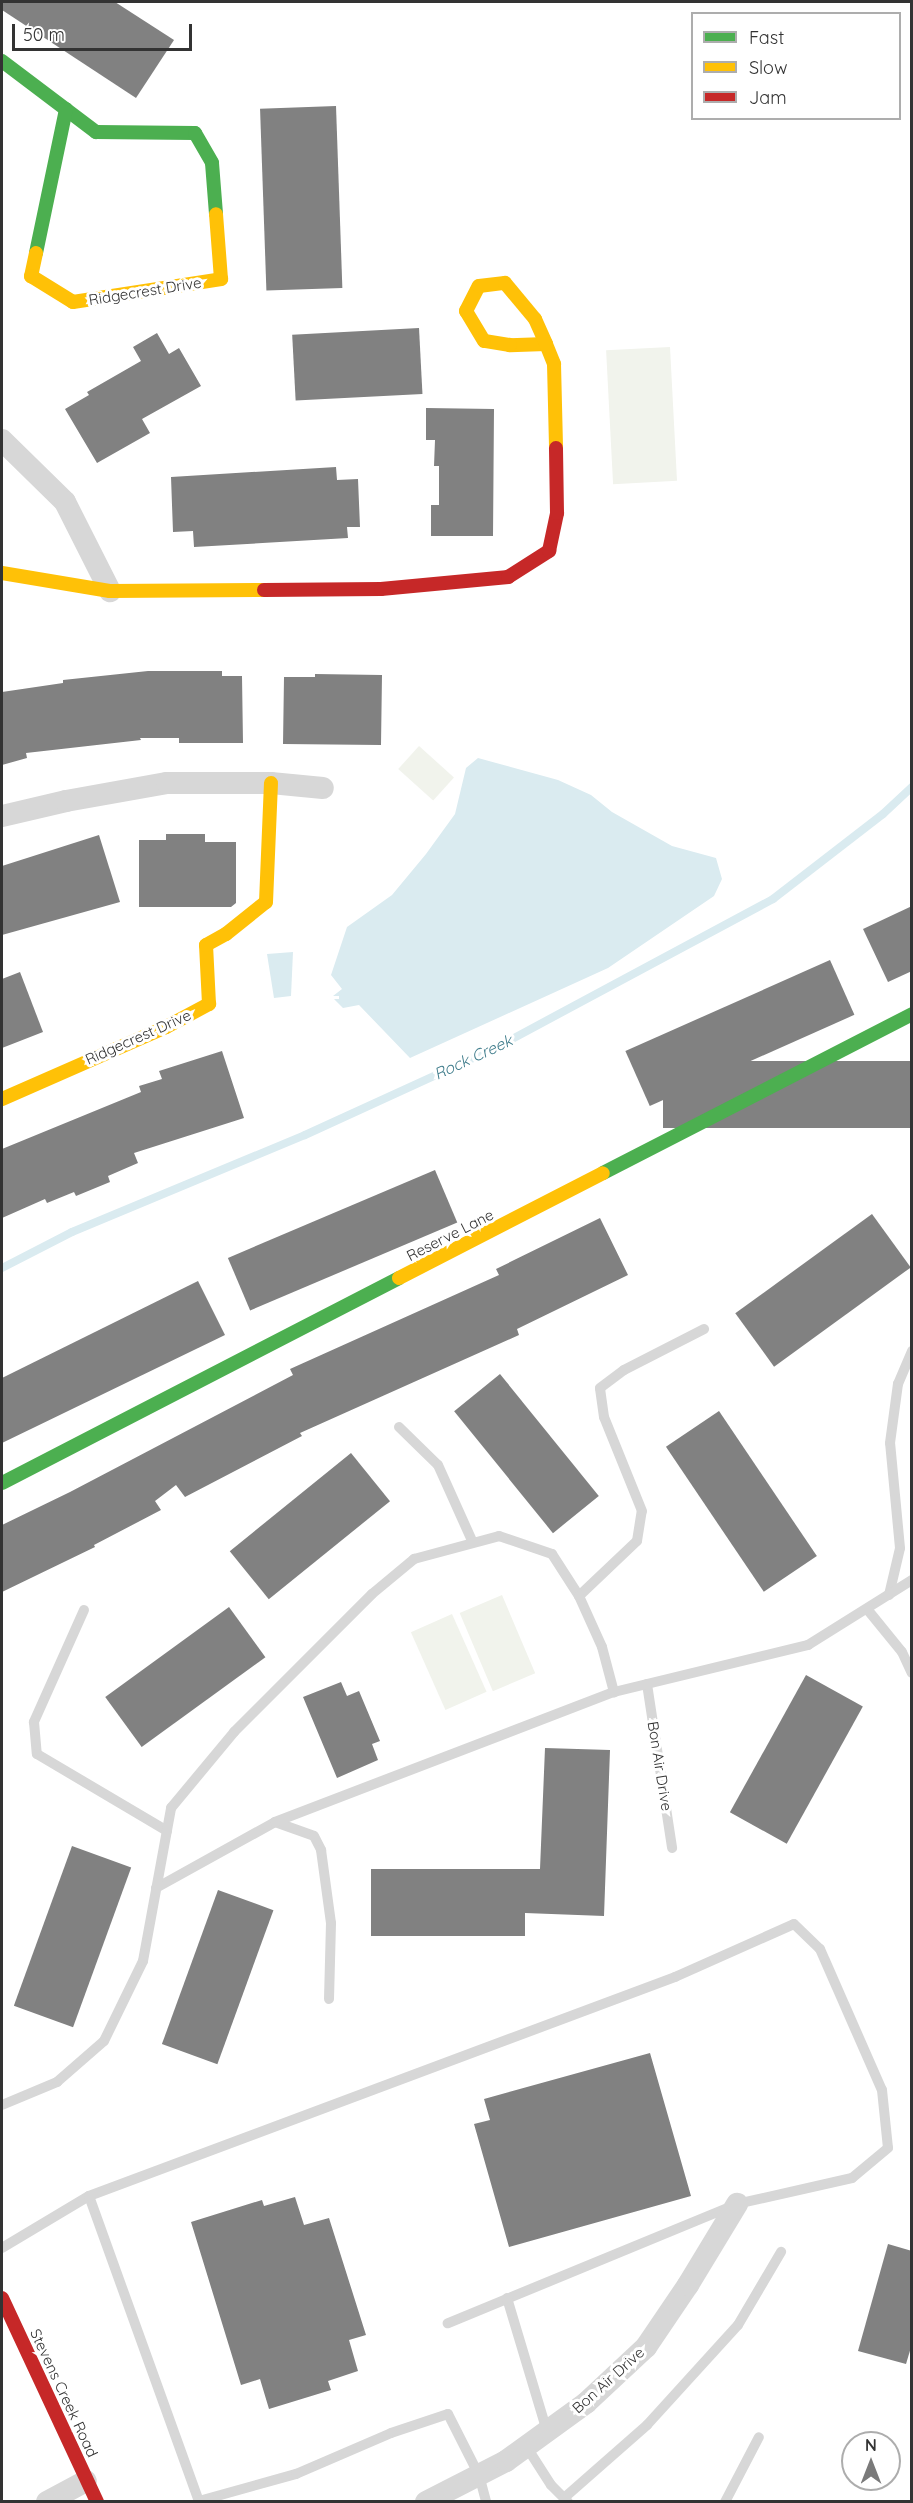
<!DOCTYPE html>
<html>
<head>
<meta charset="utf-8">
<style>
	body { margin:0 }
	#map { position:relative; width:913px; height:2503px; overflow:hidden; background:#fff; font-family:Quicksand,sans-serif }
	div>[style] { position:absolute }
	.green>* { inset:0; background:#f1f3ec; transform-origin:0 0 }
	.water>* { inset:0; background:#daebf0 }
	.stream>* { height:8px; margin:-4px; padding:0 4px; transform-origin:4px; border-radius:4px; background:#daebf0 }
	.building>* { inset:0; background:#818181; transform-origin:0 0 }
	.lane>* { height:10px; margin:-5px; padding:0 5px; transform-origin:5px; border-radius:5px; background:#d7d7d7 }
	.street>* { height:22px; margin:-11px; padding:0 11px; transform-origin:11px; border-radius:11px; background:#d7d7d7 }
	.fast>* { height:14px; margin:-7px; padding:0 7px; transform-origin:7px; border-radius:7px; background:#4caf50 }
	.slow>* { height:14px; margin:-7px; padding:0 7px; transform-origin:7px; border-radius:7px; background:#ffc107 }
	.jam>* { height:14px; margin:-7px; padding:0 7px; transform-origin:7px; border-radius:7px; background:#c62828 }
	span { translate:-50% -50%; white-space:nowrap; text-align:center; line-height:1.15; -webkit-text-stroke:6px #fff; paint-order:stroke }
	.street-label { font-size:15px; color:#333 }
	.water-label { font-size:16px; color:#407d8c; font-style:italic }
	.frame { position:absolute; inset:0; border:3px solid #333; pointer-events:none }
	.legend { position:absolute; left:691px; top:12px; width:210px; height:108px; box-sizing:border-box; background:#fff; border:2px solid #adadad; margin:0; padding:8px 10px; list-style:none; font-size:18px; color:#333 }
	.legend li { display:flex; align-items:center; gap:12px; height:30px }
	.legend b { width:30px; border:2px solid #adadad }
	.north { position:absolute; left:841px; top:2431px; width:60px; height:60px; box-sizing:border-box; background:#fff; border:2px solid #adadad; border-radius:50%; rotate:0deg; font-size:16px; font-weight:700; line-height:24px; text-align:center; color:#333 }
	.north::after { content:''; display:block; margin:auto; width:21px; height:27px; background:#7a7a7a; clip-path:polygon(50% 0,100% 100%,50% 72%,0 100%) }
	.scale { position:absolute; left:12px; top:24px; width:180px; height:27px; box-sizing:border-box; border:3px solid #333; border-top:0; padding-left:8px; font-size:18px; line-height:21px; white-space:nowrap; color:#333; -webkit-text-stroke:4px #fff; paint-order:stroke }
</style>
</head>
<body>
<div id="map">
	<div class="green">
		<i style="left:670px;top:347px;width:134px;height:64px;rotate:87deg"></i>
		<i style="left:419px;top:746px;width:47px;height:31px;rotate:42deg"></i>
		<i style="left:502px;top:1595px;width:85px;height:46px;rotate:67deg"></i>
		<i style="left:452px;top:1614px;width:85px;height:45px;rotate:66deg"></i>
	</div>
	<div class="water">
		<i style="clip-path:polygon(478px 758px,558px 780px,591px 795px,612px 812px,672px 846px,716px 858px,722px 879px,714px 896px,608px 968px,410px 1058px,359px 1005px,343px 1008px,334px 999px,339px 999px,339px 996px,333px 996px,342px 989px,331px 975px,347px 927px,392px 895px,426px 854px,455px 814px,466px 768px)"></i>
		<i style="clip-path:polygon(293px 952px,291px 996px,274px 998px,267px 954px)"></i>
	</div>
	<div class="stream">
		<i style="left:2px;top:1268px;width:79px;rotate:-27.2deg"></i>
		<i style="left:72px;top:1232px;width:252px;rotate:-22.6deg"></i>
		<i style="left:305px;top:1135px;width:213px;rotate:-24.6deg"></i>
		<i style="left:499px;top:1046px;width:311px;rotate:-28.2deg"></i>
		<i style="left:773px;top:899px;width:139px;rotate:-37.7deg"></i>
		<i style="left:883px;top:814px;width:40px;rotate:-43deg"></i>
	</div>
	<div class="building">
		<i style="clip-path:polygon(2px 2px,115px 2px,174px 40px,136px 98px,2px 10px)"></i>
		<i style="left:336px;top:106px;width:182px;height:76px;rotate:88deg"></i>
		<i style="left:419px;top:328px;width:66px;height:127px;rotate:87deg"></i>
		<i style="clip-path:polygon(157px 333px,169px 354px,179px 348px,201px 386px,142px 419px,150px 433px,97px 463px,65px 409px,89px 395px,87px 392px,141px 361px,133px 347px)"></i>
		<i style="clip-path:polygon(426px 408px,494px 409px,493px 536px,431px 536px,431px 505px,439px 505px,439px 466px,434px 466px,435px 440px,426px 440px)"></i>
		<i style="clip-path:polygon(336px 467px,337px 480px,358px 479px,360px 527px,347px 527px,348px 538px,194px 547px,193px 531px,173px 532px,171px 477px)"></i>
		<i style="clip-path:polygon(148px 671px,222px 671px,222px 676px,242px 676px,243px 743px,179px 743px,179px 738px,140px 738px,141px 740px,26px 753px,27px 758px,2px 765px,2px 692px,63px 683px,63px 680px)"></i>
		<i style="clip-path:polygon(315px 674px,382px 675px,381px 745px,283px 744px,284px 677px,315px 677px)"></i>
		<i style="clip-path:polygon(166px 834px,205px 834px,205px 842px,236px 842px,236px 903px,231px 907px,139px 907px,139px 840px,166px 840px)"></i>
		<i style="clip-path:polygon(99px 835px,120px 902px,2px 935px,2px 866px)"></i>
		<i style="clip-path:polygon(912px 906px,912px 971px,888px 982px,863px 929px)"></i>
		<i style="left:830px;top:960px;width:60px;height:224px;rotate:66deg"></i>
		<i style="clip-path:polygon(20px 972px,43px 1032px,2px 1048px,2px 979px)"></i>
		<i style="clip-path:polygon(222px 1051px,244px 1118px,134px 1153px,138px 1163px,108px 1176px,110px 1182px,76px 1196px,74px 1192px,47px 1203px,45px 1199px,2px 1218px,2px 1149px,141px 1092px,139px 1086px,162px 1079px,159px 1071px)"></i>
		<i style="left:912px;top:1061px;width:67px;height:249px;rotate:90deg"></i>
		<i style="left:435px;top:1170px;width:57px;height:225px;rotate:67deg"></i>
		<i style="left:872px;top:1214px;width:66px;height:169px;rotate:54deg"></i>
		<i style="clip-path:polygon(600px 1218px,628px 1275px,517px 1329px,519px 1335px,300px 1433px,302px 1436px,185px 1497px,176px 1485px,155px 1501px,161px 1510px,94px 1545px,95px 1547px,2px 1592px,2px 1525px,70px 1492px,293px 1375px,290px 1369px,499px 1275px,496px 1269px)"></i>
		<i style="clip-path:polygon(198px 1281px,225px 1335px,2px 1443px,2px 1378px)"></i>
		<i style="left:500px;top:1374px;width:157px;height:59px;rotate:51deg"></i>
		<i style="left:719px;top:1411px;width:175px;height:64px;rotate:56deg"></i>
		<i style="left:351px;top:1453px;width:62px;height:156px;rotate:51deg"></i>
		<i style="left:229px;top:1607px;width:62px;height:153px;rotate:54deg"></i>
		<i style="left:806px;top:1675px;width:65px;height:157px;rotate:29deg"></i>
		<i style="clip-path:polygon(341px 1682px,347px 1696px,359px 1691px,380px 1741px,372px 1744px,378px 1760px,337px 1778px,303px 1697px)"></i>
		<i style="clip-path:polygon(545px 1748px,610px 1750px,604px 1916px,525px 1913px,525px 1936px,371px 1936px,371px 1869px,540px 1869px)"></i>
		<i style="left:72px;top:1846px;width:63px;height:170px;rotate:20deg"></i>
		<i style="left:218px;top:1890px;width:59px;height:164px;rotate:20deg"></i>
		<i style="clip-path:polygon(650px 2053px,691px 2196px,509px 2247px,474px 2124px,490px 2120px,484px 2099px)"></i>
		<i style="clip-path:polygon(295px 2197px,304px 2225px,329px 2218px,366px 2335px,349px 2340px,358px 2371px,328px 2381px,331px 2390px,269px 2409px,260px 2379px,241px 2385px,191px 2222px,262px 2200px,264px 2206px)"></i>
		<i style="clip-path:polygon(888px 2244px,912px 2251px,912px 2344px,906px 2364px,858px 2351px)"></i>
	</div>
	<div class="lane">
		<i style="left:399px;top:1427px;width:54px;rotate:44.3deg"></i>
		<i style="left:438px;top:1465px;width:85px;rotate:65.8deg"></i>
		<i style="left:889px;top:1595px;width:48px;rotate:-76.8deg"></i>
		<i style="left:900px;top:1548px;width:105px;rotate:-95.4deg"></i>
		<i style="left:890px;top:1443px;width:60px;rotate:-82.3deg"></i>
		<i style="left:898px;top:1384px;width:36px;rotate:-67deg"></i>
		<i style="left:579px;top:1596px;width:80px;rotate:-43.5deg"></i>
		<i style="left:637px;top:1541px;width:30px;rotate:-81deg"></i>
		<i style="left:642px;top:1511px;width:101px;rotate:-112deg"></i>
		<i style="left:604px;top:1417px;width:29px;rotate:-98deg"></i>
		<i style="left:600px;top:1388px;width:30px;rotate:-37deg"></i>
		<i style="left:624px;top:1370px;width:90px;rotate:-27.1deg"></i>
		<i style="left:867px;top:1609px;width:55px;rotate:50.9deg"></i>
		<i style="left:902px;top:1652px;width:23px;rotate:65deg"></i>
		<i style="left:84px;top:1610px;width:123px;rotate:114.1deg"></i>
		<i style="left:34px;top:1722px;width:32px;rotate:85deg"></i>
		<i style="left:37px;top:1754px;width:151px;rotate:30.6deg"></i>
		<i style="left:647px;top:1684px;width:166px;rotate:81.3deg"></i>
		<i style="left:275px;top:1822px;width:41px;rotate:19.7deg"></i>
		<i style="left:314px;top:1836px;width:16px;rotate:63deg"></i>
		<i style="left:321px;top:1850px;width:74px;rotate:82.2deg"></i>
		<i style="left:331px;top:1923px;width:76px;rotate:91.5deg"></i>
		<i style="left:156px;top:1888px;width:136px;rotate:-29deg"></i>
		<i style="left:275px;top:1822px;width:363px;rotate:-21deg"></i>
		<i style="left:614px;top:1692px;width:200px;rotate:-13.6deg"></i>
		<i style="left:808px;top:1645px;width:123px;rotate:-32deg"></i>
		<i style="left:2px;top:2105px;width:60px;rotate:-22.7deg"></i>
		<i style="left:57px;top:2082px;width:62px;rotate:-41.1deg"></i>
		<i style="left:104px;top:2041px;width:89px;rotate:-64deg"></i>
		<i style="left:143px;top:1961px;width:156px;rotate:-79.6deg"></i>
		<i style="left:171px;top:1808px;width:99px;rotate:-50.3deg"></i>
		<i style="left:234px;top:1732px;width:195px;rotate:-45deg"></i>
		<i style="left:372px;top:1594px;width:55px;rotate:-39.8deg"></i>
		<i style="left:414px;top:1559px;width:88px;rotate:-15.1deg"></i>
		<i style="left:499px;top:1536px;width:56px;rotate:18.8deg"></i>
		<i style="left:552px;top:1554px;width:50px;rotate:57.3deg"></i>
		<i style="left:579px;top:1596px;width:56px;rotate:65.7deg"></i>
		<i style="left:602px;top:1647px;width:47px;rotate:75.1deg"></i>
		<i style="left:89px;top:2196px;width:325px;rotate:70.2deg"></i>
		<i style="left:2px;top:2248px;width:101px;rotate:-30.9deg"></i>
		<i style="left:89px;top:2196px;width:626px;rotate:-20.49deg"></i>
		<i style="left:675px;top:1977px;width:130px;rotate:-24deg"></i>
		<i style="left:794px;top:1924px;width:36px;rotate:44deg"></i>
		<i style="left:820px;top:1949px;width:154px;rotate:66.3deg"></i>
		<i style="left:882px;top:2090px;width:58px;rotate:84.1deg"></i>
		<i style="left:888px;top:2148px;width:47px;rotate:140.2deg"></i>
		<i style="left:852px;top:2178px;width:118px;rotate:167.3deg"></i>
		<i style="left:737px;top:2204px;width:313px;rotate:157.6deg"></i>
		<i style="left:507px;top:2298px;width:139px;rotate:73.3deg"></i>
		<i style="left:526px;top:2446px;width:46px;rotate:57.3deg"></i>
		<i style="left:551px;top:2485px;width:24px;rotate:45deg"></i>
		<i style="left:564px;top:2498px;width:111px;rotate:-41.3deg"></i>
		<i style="left:647px;top:2425px;width:135px;rotate:-47.7deg"></i>
		<i style="left:738px;top:2325px;width:85px;rotate:-59.5deg"></i>
		<i style="left:199px;top:2501px;width:101px;rotate:-15.6deg"></i>
		<i style="left:296px;top:2474px;width:103px;rotate:-23.3deg"></i>
		<i style="left:391px;top:2433px;width:60px;rotate:-18.4deg"></i>
		<i style="left:448px;top:2414px;width:68px;rotate:63.1deg"></i>
		<i style="left:479px;top:2475px;width:28px;rotate:75deg"></i>
		<i style="left:725px;top:2502px;width:73px;rotate:-62.4deg"></i>
	</div>
	<div class="street">
		<i style="left:2px;top:440px;width:88px;rotate:44.5deg"></i>
		<i style="left:65px;top:502px;width:100px;rotate:63.2deg"></i>
		<i style="left:2px;top:816px;width:66px;rotate:-13.2deg"></i>
		<i style="left:66px;top:801px;width:103px;rotate:-10.1deg"></i>
		<i style="left:167px;top:783px;width:104px"></i>
		<i style="left:271px;top:783px;width:52px;rotate:5.5deg"></i>
		<i style="left:47px;top:2502px;width:44px;rotate:-28.3deg"></i>
		<i style="left:426px;top:2502px;width:90px;rotate:-27.1deg"></i>
		<i style="left:506px;top:2461px;width:99px;rotate:-35.9deg"></i>
		<i style="left:586px;top:2403px;width:82px;rotate:-43deg"></i>
		<i style="left:646px;top:2347px;width:75px;rotate:-55.9deg"></i>
		<i style="left:688px;top:2285px;width:95px;rotate:-58.8deg"></i>
	</div>
	<div class="fast">
		<i style="left:2px;top:61px;width:118px;rotate:37.1deg"></i>
		<i style="left:96px;top:132px;width:99px;rotate:0.6deg"></i>
		<i style="left:195px;top:133px;width:34px;rotate:60deg"></i>
		<i style="left:212px;top:163px;width:51px;rotate:85.5deg"></i>
		<i style="left:36px;top:253px;width:147px;rotate:-78.2deg"></i>
		<i style="left:603px;top:1173px;width:348px;rotate:-27.2deg"></i>
		<i style="left:2px;top:1483px;width:447px;rotate:-27.3deg"></i>
	</div>
	<div class="slow">
		<i style="left:36px;top:253px;width:24px;rotate:102deg"></i>
		<i style="left:31px;top:276px;width:49px;rotate:31.8deg"></i>
		<i style="left:73px;top:302px;width:150px;rotate:-8.8deg"></i>
		<i style="left:221px;top:279px;width:65px;rotate:-94.4deg"></i>
		<i style="left:546px;top:344px;width:36px;rotate:178deg"></i>
		<i style="left:510px;top:345px;width:26px;rotate:-171deg"></i>
		<i style="left:484px;top:341px;width:35px;rotate:-121deg"></i>
		<i style="left:466px;top:311px;width:28px;rotate:-63deg"></i>
		<i style="left:479px;top:286px;width:26px;rotate:-7deg"></i>
		<i style="left:505px;top:283px;width:47px;rotate:50.2deg"></i>
		<i style="left:535px;top:319px;width:27px;rotate:66deg"></i>
		<i style="left:546px;top:344px;width:22px;rotate:68deg"></i>
		<i style="left:554px;top:364px;width:84px;rotate:88.6deg"></i>
		<i style="left:2px;top:573px;width:109px;rotate:9.5deg"></i>
		<i style="left:110px;top:591px;width:154px;rotate:-0.4deg"></i>
		<i style="left:2px;top:1099px;width:179px;rotate:-23.7deg"></i>
		<i style="left:166px;top:1027px;width:49px;rotate:-28.1deg"></i>
		<i style="left:209px;top:1004px;width:59px;rotate:-92.9deg"></i>
		<i style="left:206px;top:945px;width:23px;rotate:-29deg"></i>
		<i style="left:226px;top:934px;width:51px;rotate:-38.7deg"></i>
		<i style="left:266px;top:902px;width:119px;rotate:-87.6deg"></i>
		<i style="left:399px;top:1278px;width:229px;rotate:-27.2deg"></i>
	</div>
	<div class="jam">
		<i style="left:264px;top:590px;width:117px;rotate:-0.5deg"></i>
		<i style="left:381px;top:589px;width:128px;rotate:-5.4deg"></i>
		<i style="left:508px;top:577px;width:49px;rotate:-32.4deg"></i>
		<i style="left:549px;top:551px;width:39px;rotate:-78deg"></i>
		<i style="left:557px;top:513px;width:65px;rotate:-90.9deg"></i>
		<i style="left:2px;top:2298px;width:225px;rotate:65deg"></i>
	</div>
	<div class="street-label">
		<span style="left:145px;top:291px;rotate:-9deg">Ridgecrest Drive</span>
		<span style="left:138px;top:1037px;rotate:-24deg">Ridgecrest Drive</span>
		<span style="left:450px;top:1235px;rotate:-27deg">Reserve Lane</span>
		<span style="left:660px;top:1766px;rotate:81deg">Bon Air Drive</span>
		<span style="left:608px;top:2380px;rotate:-42deg">Bon Air Drive</span>
		<span style="left:64px;top:2393px;rotate:65deg">Stevens Creek Road</span>
	</div>
	<div class="water-label">
		<span style="left:473px;top:1057px;rotate:-25deg">Rock Creek</span>
	</div>
	<div class="frame"></div>
	<ul class="legend">
	<li><b style="height:8px;background:#4caf50"></b>Fast</li>
	<li><b style="height:8px;background:#ffc107"></b>Slow</li>
	<li><b style="height:8px;background:#c62828"></b>Jam</li>
	</ul>
	<div class="north">N</div>
	<div class="scale">50 m</div>
</div>
</body>
</html>
